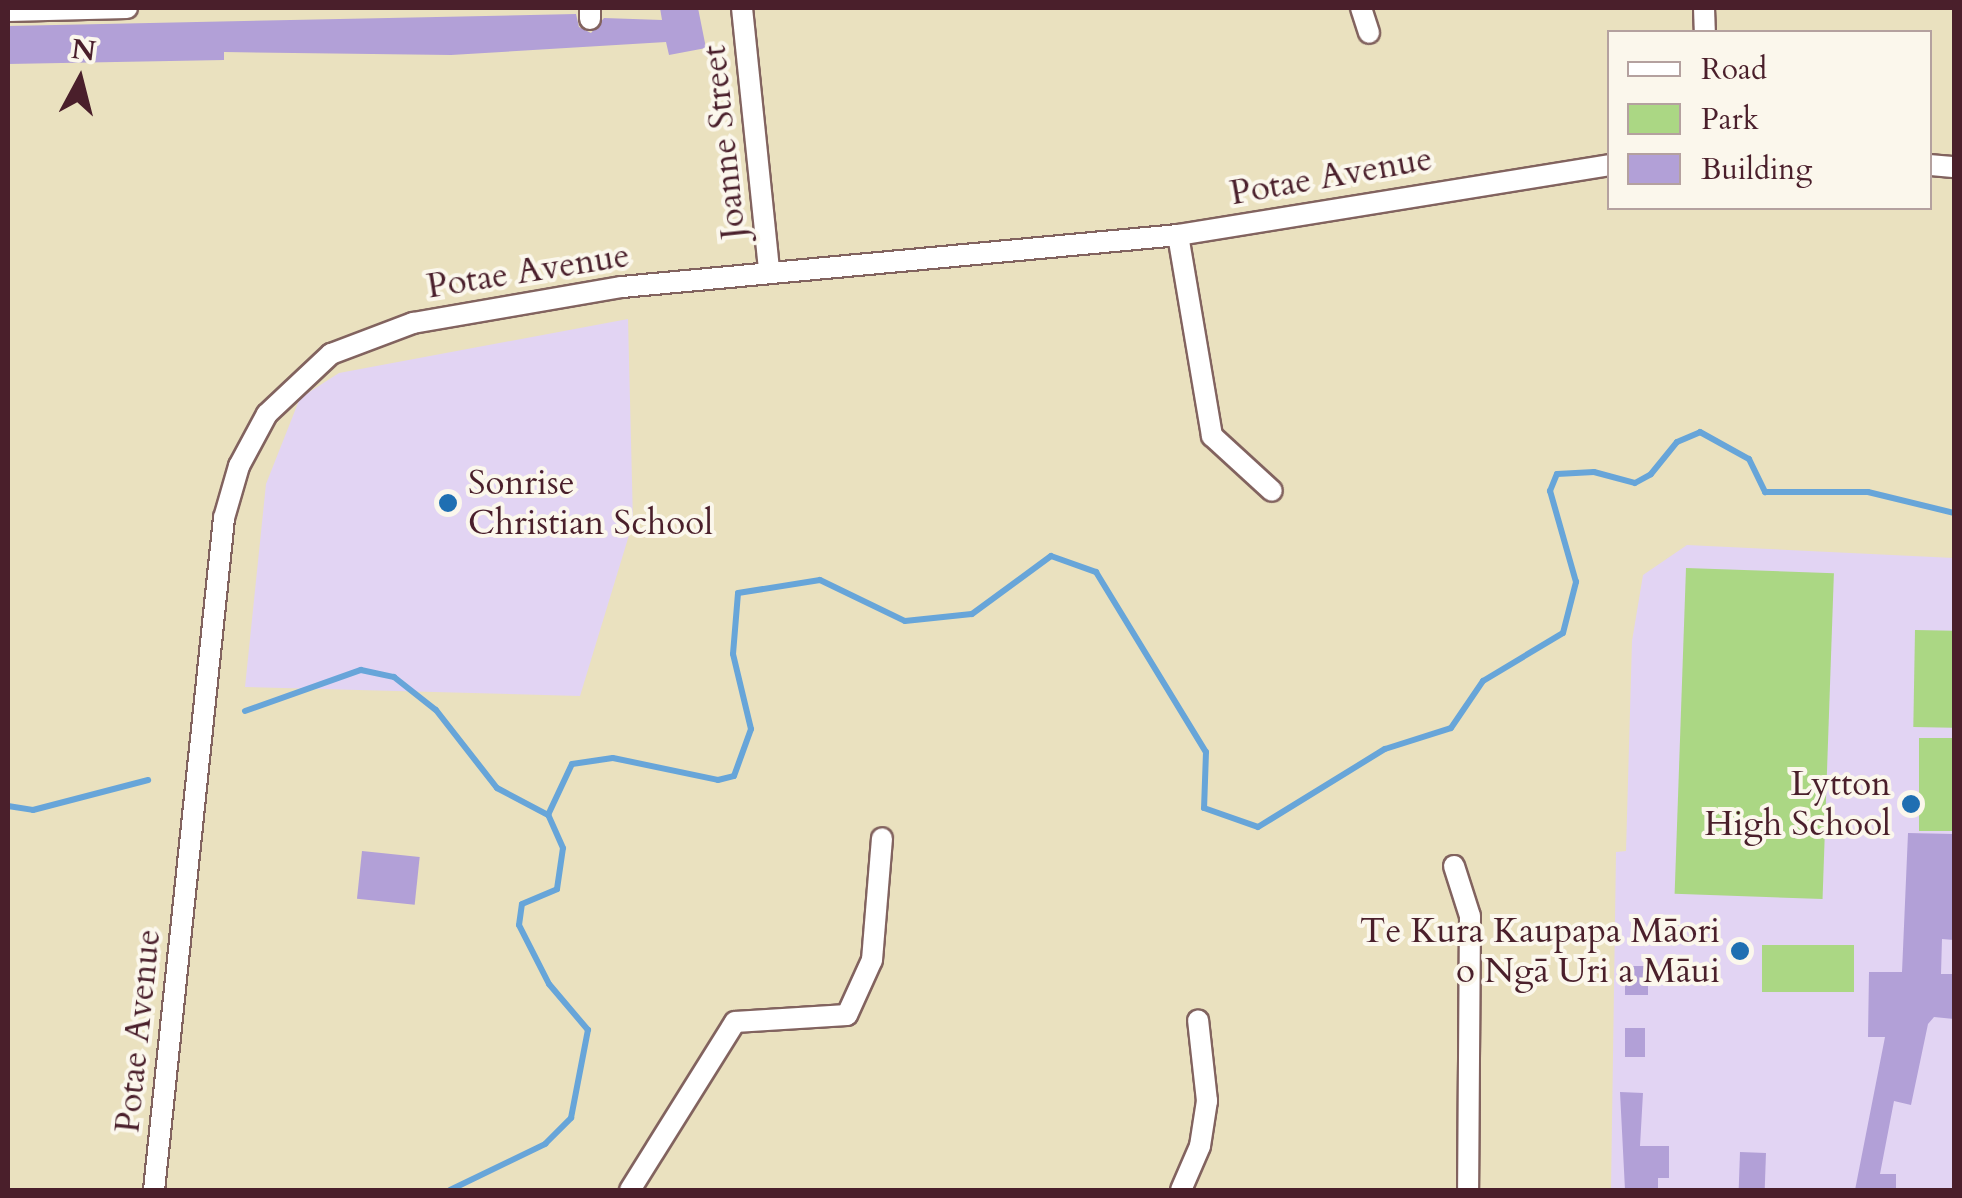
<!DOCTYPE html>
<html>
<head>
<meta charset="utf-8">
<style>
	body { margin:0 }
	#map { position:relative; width:1962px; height:1198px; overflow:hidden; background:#eae1bf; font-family:Cardo,serif }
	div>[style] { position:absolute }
	.built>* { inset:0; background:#e2d4f3 }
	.green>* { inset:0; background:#abd784; transform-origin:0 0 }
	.stream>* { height:6px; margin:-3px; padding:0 3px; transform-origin:3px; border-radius:3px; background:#67a5d9 }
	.building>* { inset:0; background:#b2a0d7; transform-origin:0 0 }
	.roads { filter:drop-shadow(2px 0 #82635f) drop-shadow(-2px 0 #82635f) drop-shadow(0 2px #82635f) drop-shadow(0 -2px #82635f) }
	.street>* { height:20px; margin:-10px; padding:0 10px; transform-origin:10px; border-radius:10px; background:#fff }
	.dots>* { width:28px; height:28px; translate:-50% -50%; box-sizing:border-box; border:5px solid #fbf7ec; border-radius:50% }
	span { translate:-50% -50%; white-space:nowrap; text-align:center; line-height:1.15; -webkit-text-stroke:8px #fbf7ec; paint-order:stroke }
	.street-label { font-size:35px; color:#4a1f2b }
	.poi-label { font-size:35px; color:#4a1f2b }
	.left { translate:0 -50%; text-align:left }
	.right { translate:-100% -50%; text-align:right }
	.frame { position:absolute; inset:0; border:10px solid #4a1f2b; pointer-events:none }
	.legend { position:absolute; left:1607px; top:30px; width:325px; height:180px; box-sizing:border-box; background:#fbf7ec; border:2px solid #b4a19f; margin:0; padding:12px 18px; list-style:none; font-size:30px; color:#4a1f2b }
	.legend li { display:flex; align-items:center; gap:20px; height:50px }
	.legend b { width:50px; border:2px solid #b4a19f }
	.north { position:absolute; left:30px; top:30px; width:100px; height:100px; -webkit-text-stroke:8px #fbf7ec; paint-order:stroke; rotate:7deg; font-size:28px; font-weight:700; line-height:40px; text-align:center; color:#4a1f2b }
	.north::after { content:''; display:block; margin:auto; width:35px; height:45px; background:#4a1f2b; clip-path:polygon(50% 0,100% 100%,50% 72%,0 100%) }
</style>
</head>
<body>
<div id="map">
	<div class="built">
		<i style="clip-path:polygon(628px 319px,633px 522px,580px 696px,245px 687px,266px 484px,300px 398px,339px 373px)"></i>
		<i style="clip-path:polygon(1687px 545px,1954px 558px,1954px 1190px,1611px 1190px,1616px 852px,1626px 851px,1632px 641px,1643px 575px)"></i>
	</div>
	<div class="green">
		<i style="left:1686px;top:568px;width:148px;height:326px;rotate:2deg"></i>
		<i style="left:1915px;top:630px;width:39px;height:97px;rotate:1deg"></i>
		<i style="left:1919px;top:738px;width:35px;height:93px"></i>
		<i style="left:1762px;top:945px;width:92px;height:47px"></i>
	</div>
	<div class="stream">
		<i style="left:245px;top:711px;width:123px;rotate:-19.5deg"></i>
		<i style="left:361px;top:670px;width:34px;rotate:12deg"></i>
		<i style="left:394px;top:677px;width:53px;rotate:38.2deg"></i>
		<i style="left:436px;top:710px;width:99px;rotate:52deg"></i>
		<i style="left:497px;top:788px;width:58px;rotate:27.9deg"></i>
		<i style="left:8px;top:806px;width:25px;rotate:9deg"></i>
		<i style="left:33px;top:810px;width:119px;rotate:-14.6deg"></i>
		<i style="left:450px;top:1190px;width:106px;rotate:-25.8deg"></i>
		<i style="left:545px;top:1144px;width:37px;rotate:-45deg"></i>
		<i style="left:571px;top:1118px;width:90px;rotate:-79.1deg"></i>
		<i style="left:588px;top:1030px;width:60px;rotate:-130.3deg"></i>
		<i style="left:549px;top:984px;width:66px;rotate:-117deg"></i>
		<i style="left:519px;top:925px;width:21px;rotate:-82deg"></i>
		<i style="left:522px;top:904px;width:38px;rotate:-23deg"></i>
		<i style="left:557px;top:889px;width:41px;rotate:-81.7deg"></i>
		<i style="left:563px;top:848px;width:36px;rotate:-114deg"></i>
		<i style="left:548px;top:815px;width:56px;rotate:-64.8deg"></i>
		<i style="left:572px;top:764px;width:41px;rotate:-8.3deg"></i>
		<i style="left:613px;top:758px;width:107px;rotate:11.8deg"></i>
		<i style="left:718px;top:780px;width:16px;rotate:-14deg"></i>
		<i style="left:734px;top:776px;width:50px;rotate:-70.1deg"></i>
		<i style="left:751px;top:729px;width:77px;rotate:-103.5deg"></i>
		<i style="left:733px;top:654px;width:61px;rotate:-85.3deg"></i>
		<i style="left:738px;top:593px;width:83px;rotate:-9deg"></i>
		<i style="left:820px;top:580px;width:94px;rotate:25.8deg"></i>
		<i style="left:905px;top:621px;width:67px;rotate:-6deg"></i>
		<i style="left:972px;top:614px;width:98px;rotate:-36.3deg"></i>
		<i style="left:1051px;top:556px;width:48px;rotate:19.6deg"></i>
		<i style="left:1096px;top:572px;width:211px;rotate:58.6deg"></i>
		<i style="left:1206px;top:752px;width:56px;rotate:92deg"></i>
		<i style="left:1204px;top:808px;width:57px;rotate:19.4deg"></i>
		<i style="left:1258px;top:827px;width:149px;rotate:-31.6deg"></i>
		<i style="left:1385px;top:749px;width:69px;rotate:-17.7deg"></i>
		<i style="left:1451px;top:728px;width:57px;rotate:-55.8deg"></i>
		<i style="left:1483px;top:681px;width:93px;rotate:-31deg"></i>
		<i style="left:1563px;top:633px;width:53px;rotate:-75.7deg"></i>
		<i style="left:1576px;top:582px;width:95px;rotate:-105.9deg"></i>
		<i style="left:1550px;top:491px;width:18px;rotate:-68deg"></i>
		<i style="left:1557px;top:474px;width:37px;rotate:-3deg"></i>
		<i style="left:1594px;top:472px;width:42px;rotate:15deg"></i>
		<i style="left:1635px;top:483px;width:18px;rotate:-29deg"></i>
		<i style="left:1651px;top:474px;width:41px;rotate:-50.9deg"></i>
		<i style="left:1677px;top:442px;width:25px;rotate:-23deg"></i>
		<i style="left:1700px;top:432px;width:56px;rotate:28.9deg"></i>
		<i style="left:1749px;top:459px;width:37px;rotate:64deg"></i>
		<i style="left:1765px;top:492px;width:103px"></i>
		<i style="left:1868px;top:492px;width:89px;rotate:13.7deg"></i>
	</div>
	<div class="building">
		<i style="clip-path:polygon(660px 8px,698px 8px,706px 48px,669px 55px,666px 42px,451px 55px,224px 52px,224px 60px,8px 64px,8px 26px,576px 14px,579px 27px,591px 33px,604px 18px,662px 20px)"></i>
		<i style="clip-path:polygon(1908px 833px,1954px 834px,1954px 940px,1942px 939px,1941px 974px,1954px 974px,1954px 1019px,1934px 1017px,1928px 1024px,1911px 1105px,1894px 1101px,1880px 1174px,1896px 1174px,1896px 1190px,1855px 1190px,1885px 1037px,1868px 1037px,1869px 972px,1902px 972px)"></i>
		<i style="left:362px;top:851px;width:58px;height:48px;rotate:6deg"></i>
		<i style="left:1625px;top:966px;width:23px;height:29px"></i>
		<i style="left:1625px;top:1028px;width:20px;height:29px"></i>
		<i style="clip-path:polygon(1620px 1092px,1643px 1093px,1640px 1146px,1669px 1146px,1669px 1178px,1658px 1178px,1658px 1190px,1625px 1190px)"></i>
		<i style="left:1740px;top:1152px;width:26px;height:38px;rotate:2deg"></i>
	</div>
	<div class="roads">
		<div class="street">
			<i style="left:590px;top:8px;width:11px;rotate:90deg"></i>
			<i style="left:742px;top:8px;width:263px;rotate:84.1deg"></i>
			<i style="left:1361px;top:8px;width:26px;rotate:72deg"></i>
			<i style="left:1704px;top:8px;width:24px;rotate:88deg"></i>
			<i style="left:8px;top:11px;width:119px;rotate:-1.4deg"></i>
			<i style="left:1930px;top:165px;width:24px;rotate:5deg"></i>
			<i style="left:1178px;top:235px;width:204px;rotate:80.4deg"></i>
			<i style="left:1212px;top:436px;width:81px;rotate:42.5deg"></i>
			<i style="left:1454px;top:866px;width:52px;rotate:72.3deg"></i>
			<i style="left:1470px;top:916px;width:274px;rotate:90.4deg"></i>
			<i style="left:154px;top:1190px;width:676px;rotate:-84.05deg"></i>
			<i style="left:224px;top:518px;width:54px;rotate:-73.9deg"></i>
			<i style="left:239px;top:466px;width:59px;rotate:-61.7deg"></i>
			<i style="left:267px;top:414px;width:88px;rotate:-43.2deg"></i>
			<i style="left:331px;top:354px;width:88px;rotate:-20.7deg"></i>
			<i style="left:413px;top:323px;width:212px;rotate:-9.8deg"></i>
			<i style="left:622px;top:287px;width:558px;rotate:-5.34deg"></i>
			<i style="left:1178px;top:235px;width:438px;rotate:-9.2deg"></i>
			<i style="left:630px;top:1190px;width:198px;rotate:-58deg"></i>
			<i style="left:735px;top:1022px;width:112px;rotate:-3.6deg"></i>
			<i style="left:847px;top:1015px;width:60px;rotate:-65.6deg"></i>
			<i style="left:872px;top:960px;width:122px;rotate:-85.3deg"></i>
			<i style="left:1181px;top:1190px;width:48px;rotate:-66.6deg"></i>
			<i style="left:1200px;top:1146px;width:46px;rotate:-81.2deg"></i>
			<i style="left:1207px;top:1101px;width:81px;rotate:-96.3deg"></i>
		</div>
	</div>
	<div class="dots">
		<i style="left:448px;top:503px;background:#1f6fb2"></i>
		<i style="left:1911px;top:804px;background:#1f6fb2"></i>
		<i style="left:1740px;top:951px;background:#1f6fb2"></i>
	</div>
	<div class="street-label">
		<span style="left:724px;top:142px;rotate:-96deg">Joanne Street</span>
		<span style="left:1331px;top:176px;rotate:-10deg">Potae Avenue</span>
		<span style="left:528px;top:271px;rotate:-9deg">Potae Avenue</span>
		<span style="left:138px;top:1031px;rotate:-84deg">Potae Avenue</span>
	</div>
	<div class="poi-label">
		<span class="left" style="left:468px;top:503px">Sonrise<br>Christian School</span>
		<span class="right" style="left:1891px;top:804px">Lytton<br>High School</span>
		<span class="right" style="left:1720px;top:951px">Te Kura Kaupapa Māori<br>o Ngā Uri a Māui</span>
	</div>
	<div class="frame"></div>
	<ul class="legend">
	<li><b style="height:12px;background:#fff"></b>Road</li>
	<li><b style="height:28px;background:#abd784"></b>Park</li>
	<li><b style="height:28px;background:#b2a0d7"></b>Building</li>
	</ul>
	<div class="north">N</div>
</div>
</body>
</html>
